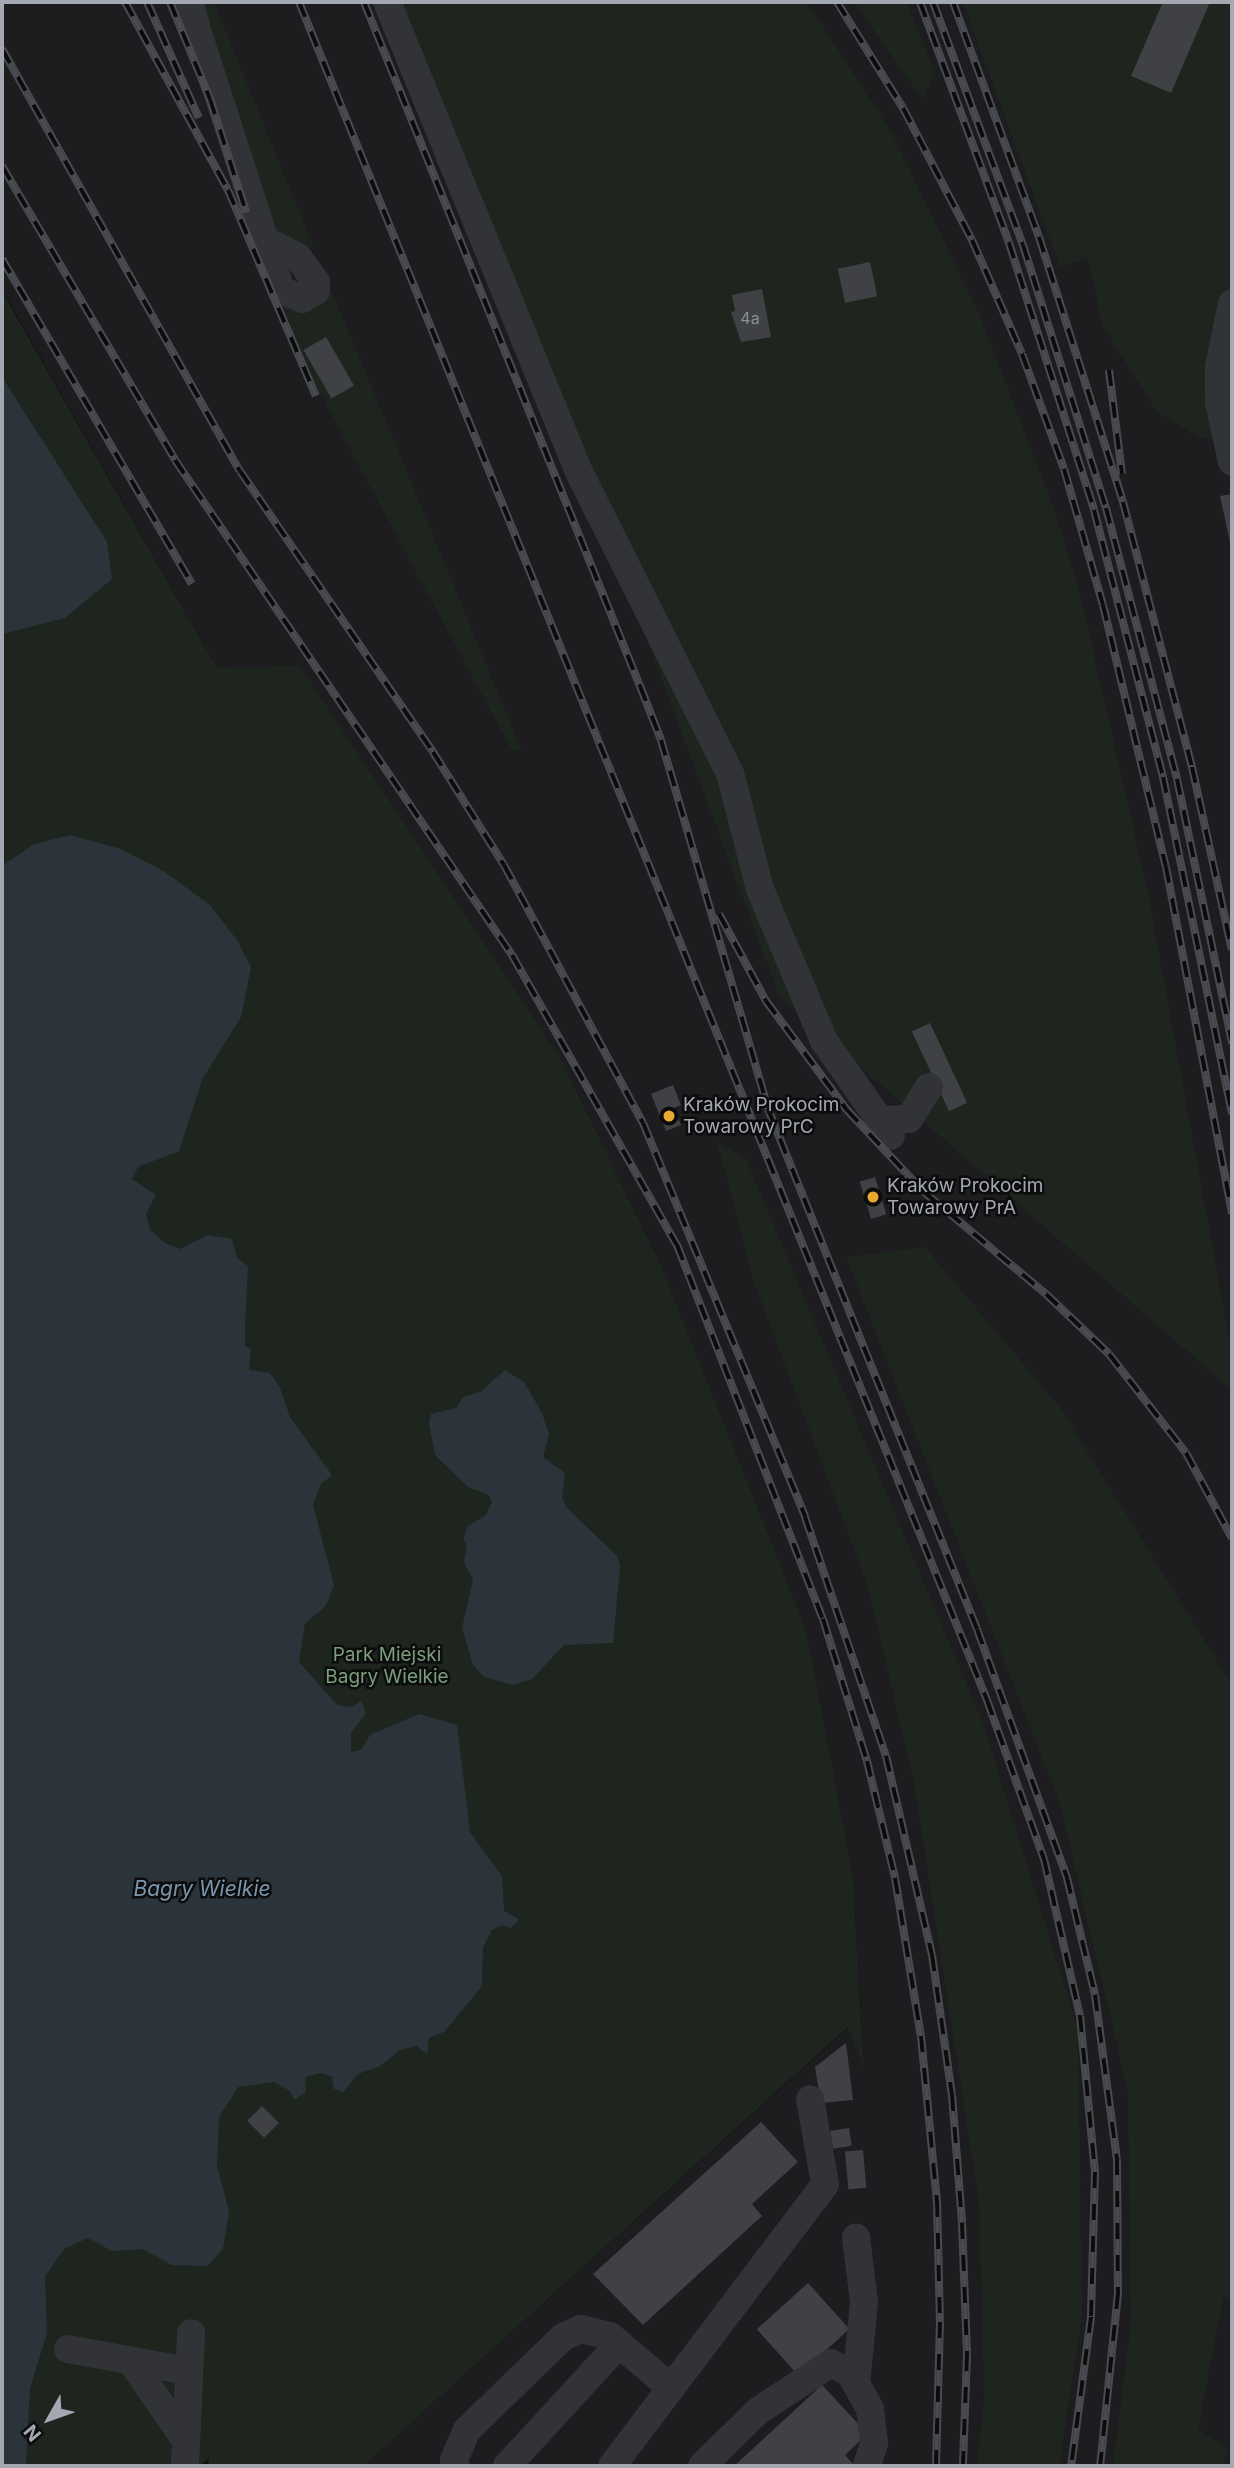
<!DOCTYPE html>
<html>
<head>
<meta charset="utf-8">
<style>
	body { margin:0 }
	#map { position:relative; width:1234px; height:2468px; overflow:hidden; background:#111112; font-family:Inter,sans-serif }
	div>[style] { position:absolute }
	.built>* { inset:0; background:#1d1d1f }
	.green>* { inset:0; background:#1d251e }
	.water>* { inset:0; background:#2b343a }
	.building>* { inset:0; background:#404145; transform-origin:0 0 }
	.minor>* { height:28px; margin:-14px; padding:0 14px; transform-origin:14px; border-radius:14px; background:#323337 }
	.rail>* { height:8px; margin-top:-4px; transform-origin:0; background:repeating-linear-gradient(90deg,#0c0c0d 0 16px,#494b50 0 32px); box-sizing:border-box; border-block:2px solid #494b50 }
	.dots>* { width:19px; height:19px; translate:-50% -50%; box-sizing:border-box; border:4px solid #0c0c0d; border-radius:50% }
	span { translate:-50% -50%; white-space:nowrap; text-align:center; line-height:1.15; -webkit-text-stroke:5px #0c0c0d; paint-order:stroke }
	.number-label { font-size:16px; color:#8a8e97 }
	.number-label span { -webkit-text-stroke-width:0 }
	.poi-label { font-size:19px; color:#a3a8b2 }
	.left { translate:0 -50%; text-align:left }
	.park-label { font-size:19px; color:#7a9d7c }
	.water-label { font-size:21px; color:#7a96ad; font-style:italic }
	.frame { position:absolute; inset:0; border:4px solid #a3a8b2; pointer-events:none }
	.north { position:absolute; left:14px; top:2384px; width:70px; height:70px; -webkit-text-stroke:5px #0c0c0d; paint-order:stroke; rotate:230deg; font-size:19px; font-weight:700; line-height:28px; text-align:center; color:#a3a8b2 }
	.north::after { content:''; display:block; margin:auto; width:24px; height:32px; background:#a3a8b2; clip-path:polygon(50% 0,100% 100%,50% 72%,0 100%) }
</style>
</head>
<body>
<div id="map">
	<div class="built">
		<i style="clip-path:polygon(2px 2px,1232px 2px,1232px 2466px,364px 2466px,849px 2027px,864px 2062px,853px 1874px,807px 1632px,661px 1265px,562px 1061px,217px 668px,2px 289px)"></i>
	</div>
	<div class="green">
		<i style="clip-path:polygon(193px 2px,214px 2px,315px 250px,271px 233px)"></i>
		<i style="clip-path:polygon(396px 2px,807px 2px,893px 135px,980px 316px,1054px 509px,1079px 589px,1147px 888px,1232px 1354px,1232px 1390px,779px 996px,572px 436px)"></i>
		<i style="clip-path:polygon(854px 2px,906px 2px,935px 72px,923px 100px)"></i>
		<i style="clip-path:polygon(963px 2px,1232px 2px,1232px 340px,1214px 438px,1201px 438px,1157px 412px,1102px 325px,1088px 258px,1060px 267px)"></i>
		<i style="clip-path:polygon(331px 290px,391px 433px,521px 749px,513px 752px,306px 367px,284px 306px,325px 300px)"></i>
		<i style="clip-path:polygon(2px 291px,217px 668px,300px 666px,562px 1061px,661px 1265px,807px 1632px,853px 1875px,864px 2067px,848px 2027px,364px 2466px,208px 2466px,209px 2458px,200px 2466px,2px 2466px)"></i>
		<i style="clip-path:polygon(717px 1142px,746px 1159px,983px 1723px,1078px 2029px,1082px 2315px,1059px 2466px,977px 2466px,984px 2398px,979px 2202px,913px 1776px,866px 1581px,755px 1285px)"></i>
		<i style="clip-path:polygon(925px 1247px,1061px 1409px,1232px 1685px,1232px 2299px,1223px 2298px,1198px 2430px,1229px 2448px,1223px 2466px,1113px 2466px,1131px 2322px,1128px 2091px,1059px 1801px,846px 1257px)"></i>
	</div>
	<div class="water">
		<i style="clip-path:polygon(2px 377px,107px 542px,112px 579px,65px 618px,2px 634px)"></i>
		<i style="clip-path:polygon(70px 835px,121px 849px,165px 872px,210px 905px,237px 940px,251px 967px,241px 1017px,202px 1080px,179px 1151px,138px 1167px,132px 1179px,156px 1195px,146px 1214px,150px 1230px,165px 1243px,180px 1249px,208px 1235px,232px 1239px,237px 1258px,248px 1266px,245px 1324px,245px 1346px,251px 1349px,249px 1370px,270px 1373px,280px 1388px,290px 1417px,332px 1475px,321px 1484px,313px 1505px,334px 1585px,326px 1606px,305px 1623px,299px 1662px,337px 1705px,352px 1707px,361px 1701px,366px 1713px,351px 1733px,351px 1752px,361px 1750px,370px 1735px,419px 1714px,457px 1725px,470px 1832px,502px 1876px,504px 1911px,519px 1919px,511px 1928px,503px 1925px,492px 1930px,483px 1947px,482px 1986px,444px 2032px,429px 2038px,427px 2054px,417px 2046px,400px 2050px,380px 2066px,358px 2074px,343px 2092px,334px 2089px,332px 2077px,321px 2073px,305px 2077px,306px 2092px,294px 2100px,290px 2091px,274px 2082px,238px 2087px,219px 2117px,217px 2165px,229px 2212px,223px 2248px,208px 2266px,172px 2265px,143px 2249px,112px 2251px,88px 2238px,64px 2249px,45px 2276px,47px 2333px,30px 2388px,26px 2466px,2px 2466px,2px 866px,34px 844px)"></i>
		<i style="clip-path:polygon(505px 1370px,524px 1382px,542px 1413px,549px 1434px,543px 1457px,565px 1473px,562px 1497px,567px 1508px,617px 1556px,620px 1566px,613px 1643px,564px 1645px,532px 1679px,513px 1685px,484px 1677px,473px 1665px,462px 1628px,473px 1580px,464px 1562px,467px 1545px,463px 1539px,468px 1526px,486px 1515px,492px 1502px,489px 1495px,468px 1487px,435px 1455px,429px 1423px,431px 1414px,456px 1408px,463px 1397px,480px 1392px)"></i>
	</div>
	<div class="building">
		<i style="clip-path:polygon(1163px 2px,1210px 2px,1171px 93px,1131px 76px)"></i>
		<i style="left:870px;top:262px;width:35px;height:33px;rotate:78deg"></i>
		<i style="clip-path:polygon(762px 289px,771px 337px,741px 342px,731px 312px,735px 311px,732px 295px)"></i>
		<i style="left:326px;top:337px;width:56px;height:26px;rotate:60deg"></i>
		<i style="clip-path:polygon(1232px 494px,1232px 547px,1231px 547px,1220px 496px)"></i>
		<i style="left:930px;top:1023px;width:88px;height:20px;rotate:65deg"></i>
		<i style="clip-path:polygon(673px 1085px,681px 1105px,674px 1108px,681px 1125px,666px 1131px,651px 1094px)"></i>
		<i style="left:875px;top:1177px;width:39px;height:16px;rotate:73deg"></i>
		<i style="clip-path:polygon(846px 2043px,853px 2100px,821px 2103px,815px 2067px)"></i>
		<i style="left:262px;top:2106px;width:24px;height:21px;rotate:45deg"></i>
		<i style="clip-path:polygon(761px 2122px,798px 2162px,752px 2204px,762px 2216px,643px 2325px,593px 2274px)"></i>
		<i style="left:849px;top:2128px;width:18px;height:19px;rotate:81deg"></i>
		<i style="left:863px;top:2150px;width:38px;height:18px;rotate:85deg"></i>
		<i style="left:808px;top:2283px;width:62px;height:69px;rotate:48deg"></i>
		<i style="clip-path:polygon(822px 2385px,864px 2430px,865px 2436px,845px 2455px,855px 2466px,734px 2466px)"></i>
	</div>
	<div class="minor">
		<i style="left:187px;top:2px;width:11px;rotate:63deg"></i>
		<i style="left:192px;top:12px;width:22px;rotate:74deg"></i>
		<i style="left:198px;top:33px;width:218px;rotate:72.1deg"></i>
		<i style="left:265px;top:240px;width:52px;rotate:72.3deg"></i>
		<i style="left:281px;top:290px;width:23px;rotate:23deg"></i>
		<i style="left:302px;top:299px;width:16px;rotate:-30deg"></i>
		<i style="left:316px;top:291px;width:9px;rotate:-90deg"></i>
		<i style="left:316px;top:282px;width:31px;rotate:-126deg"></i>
		<i style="left:298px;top:257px;width:37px;rotate:-153deg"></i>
		<i style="left:387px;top:2px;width:508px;rotate:67.78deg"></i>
		<i style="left:579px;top:472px;width:337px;rotate:63.4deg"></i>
		<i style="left:730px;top:773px;width:120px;rotate:75.5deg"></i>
		<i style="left:760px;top:889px;width:165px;rotate:67.2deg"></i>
		<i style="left:824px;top:1041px;width:116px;rotate:54.8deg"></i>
		<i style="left:1232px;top:303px;width:65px;rotate:101.5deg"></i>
		<i style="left:1219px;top:367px;width:35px;rotate:90deg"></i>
		<i style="left:1219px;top:402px;width:61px;rotate:77.8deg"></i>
		<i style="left:877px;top:1120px;width:32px;rotate:-2deg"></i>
		<i style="left:909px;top:1119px;width:38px;rotate:-58deg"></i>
		<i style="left:68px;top:2349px;width:122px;rotate:10.4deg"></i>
		<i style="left:131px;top:2361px;width:97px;rotate:55.5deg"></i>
		<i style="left:856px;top:2384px;width:82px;rotate:-84.4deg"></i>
		<i style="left:864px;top:2302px;width:65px;rotate:-97deg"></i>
		<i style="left:185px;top:2466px;width:133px;rotate:-87.4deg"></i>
		<i style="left:456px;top:2466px;width:6px;rotate:-108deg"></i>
		<i style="left:454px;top:2460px;width:33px;rotate:-67deg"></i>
		<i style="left:467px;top:2430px;width:134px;rotate:-44.1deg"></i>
		<i style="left:563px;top:2337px;width:20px;rotate:-24deg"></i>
		<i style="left:581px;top:2329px;width:30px;rotate:14deg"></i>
		<i style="left:610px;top:2336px;width:80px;rotate:40.4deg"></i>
		<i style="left:507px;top:2466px;width:166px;rotate:-47.4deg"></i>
		<i style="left:612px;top:2466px;width:353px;rotate:-52.9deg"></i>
		<i style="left:825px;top:2184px;width:86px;rotate:-100deg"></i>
		<i style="left:702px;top:2466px;width:78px;rotate:-44.5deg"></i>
		<i style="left:758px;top:2411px;width:87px;rotate:-33.3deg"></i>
		<i style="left:831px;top:2363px;width:21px;rotate:28deg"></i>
		<i style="left:850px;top:2373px;width:41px;rotate:60.9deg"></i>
		<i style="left:870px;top:2409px;width:34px;rotate:83deg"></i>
		<i style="left:874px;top:2443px;width:24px;rotate:107deg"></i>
	</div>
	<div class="rail">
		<i style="left:125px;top:2px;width:214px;rotate:61.3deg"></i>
		<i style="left:228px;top:190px;width:224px;rotate:66.9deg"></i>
		<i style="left:147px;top:2px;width:127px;rotate:65.9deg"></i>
		<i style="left:170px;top:2px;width:105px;rotate:67.6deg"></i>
		<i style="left:210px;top:99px;width:119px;rotate:72.3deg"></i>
		<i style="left:299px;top:2px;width:1832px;rotate:67.94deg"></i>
		<i style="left:987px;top:1700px;width:169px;rotate:70.3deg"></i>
		<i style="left:1044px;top:1859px;width:161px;rotate:77.1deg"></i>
		<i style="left:1080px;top:2016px;width:157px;rotate:84.5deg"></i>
		<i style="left:1095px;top:2172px;width:145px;rotate:91.6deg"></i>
		<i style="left:1091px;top:2317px;width:150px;rotate:97.6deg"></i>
		<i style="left:364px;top:2px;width:738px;rotate:68.03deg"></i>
		<i style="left:640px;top:686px;width:58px;rotate:68.7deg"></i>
		<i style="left:661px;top:740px;width:384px;rotate:73.8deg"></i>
		<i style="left:768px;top:1109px;width:560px;rotate:68.1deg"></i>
		<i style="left:977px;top:1629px;width:265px;rotate:70.1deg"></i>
		<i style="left:1067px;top:1878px;width:120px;rotate:76.5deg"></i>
		<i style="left:1095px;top:1995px;width:165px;rotate:82.4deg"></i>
		<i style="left:1117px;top:2159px;width:134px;rotate:89.6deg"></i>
		<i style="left:1118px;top:2293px;width:174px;rotate:95.9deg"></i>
		<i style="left:837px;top:2px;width:125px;rotate:58.1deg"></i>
		<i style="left:903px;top:108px;width:149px;rotate:62.4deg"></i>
		<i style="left:972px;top:240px;width:124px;rotate:66.3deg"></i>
		<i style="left:1022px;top:354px;width:122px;rotate:69.9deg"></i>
		<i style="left:1064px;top:469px;width:141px;rotate:74deg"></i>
		<i style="left:1103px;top:605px;width:269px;rotate:76.5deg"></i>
		<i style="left:1166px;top:867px;width:353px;rotate:79.2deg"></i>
		<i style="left:920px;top:2px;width:257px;rotate:69.7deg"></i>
		<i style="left:1009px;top:243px;width:280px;rotate:72.3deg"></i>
		<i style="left:1094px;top:510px;width:276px;rotate:75.5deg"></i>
		<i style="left:1163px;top:777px;width:344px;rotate:78.4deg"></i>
		<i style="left:933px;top:2px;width:259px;rotate:69.7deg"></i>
		<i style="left:1023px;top:245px;width:276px;rotate:72.5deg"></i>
		<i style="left:1106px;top:508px;width:280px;rotate:75.3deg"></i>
		<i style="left:1177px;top:779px;width:270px;rotate:78.2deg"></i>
		<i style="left:953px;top:2px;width:250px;rotate:69.9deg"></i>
		<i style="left:1039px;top:237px;width:278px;rotate:72.4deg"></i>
		<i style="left:1123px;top:502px;width:274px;rotate:75.4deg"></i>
		<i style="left:1192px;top:767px;width:187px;rotate:77.7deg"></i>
		<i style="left:2px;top:49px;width:484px;rotate:60.6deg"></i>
		<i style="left:240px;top:471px;width:341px;rotate:55.5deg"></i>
		<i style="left:433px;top:752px;width:133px;rotate:57.9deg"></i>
		<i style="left:504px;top:865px;width:293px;rotate:61.7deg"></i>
		<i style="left:643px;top:1123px;width:426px;rotate:67.6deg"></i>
		<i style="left:805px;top:1517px;width:252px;rotate:71.3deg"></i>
		<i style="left:886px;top:1756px;width:204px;rotate:77deg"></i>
		<i style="left:932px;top:1955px;width:141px;rotate:81.9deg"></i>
		<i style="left:952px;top:2095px;width:128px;rotate:85.5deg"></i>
		<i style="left:962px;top:2223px;width:132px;rotate:87.8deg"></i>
		<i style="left:967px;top:2355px;width:111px;rotate:92.1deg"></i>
		<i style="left:2px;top:166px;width:341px;rotate:59.5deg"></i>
		<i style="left:175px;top:460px;width:599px;rotate:55.75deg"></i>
		<i style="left:512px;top:955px;width:334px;rotate:60.4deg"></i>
		<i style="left:677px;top:1245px;width:401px;rotate:68.7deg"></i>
		<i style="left:823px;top:1619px;width:149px;rotate:72.8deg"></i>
		<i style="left:867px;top:1761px;width:120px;rotate:76.5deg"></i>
		<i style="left:895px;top:1878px;width:160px;rotate:80.7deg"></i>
		<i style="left:921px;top:2036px;width:166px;rotate:84.5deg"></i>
		<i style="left:937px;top:2201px;width:121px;rotate:88.6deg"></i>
		<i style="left:940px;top:2322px;width:144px;rotate:91.6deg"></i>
		<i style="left:2px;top:259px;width:376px;rotate:59.7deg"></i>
		<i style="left:1109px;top:370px;width:105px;rotate:82.9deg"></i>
		<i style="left:719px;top:914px;width:99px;rotate:61.6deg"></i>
		<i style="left:766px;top:1001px;width:136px;rotate:53.4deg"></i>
		<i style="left:847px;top:1110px;width:112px;rotate:46.8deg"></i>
		<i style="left:924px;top:1192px;width:159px;rotate:39.9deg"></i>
		<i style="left:1046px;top:1294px;width:87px;rotate:43.6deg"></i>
		<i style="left:1109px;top:1354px;width:125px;rotate:52.1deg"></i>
		<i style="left:1186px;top:1453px;width:97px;rotate:61.6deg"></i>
	</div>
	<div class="dots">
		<i style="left:669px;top:1116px;background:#e9a832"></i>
		<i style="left:873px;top:1197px;background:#e9a832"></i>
	</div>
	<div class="number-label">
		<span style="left:750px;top:318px">4a</span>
	</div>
	<div class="poi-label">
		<span class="left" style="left:683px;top:1116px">Kraków Prokocim<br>Towarowy PrC</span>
		<span class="left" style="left:887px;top:1197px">Kraków Prokocim<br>Towarowy PrA</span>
	</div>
	<div class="park-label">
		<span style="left:387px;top:1666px">Park Miejski<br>Bagry Wielkie</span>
	</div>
	<div class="water-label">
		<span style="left:202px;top:1889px">Bagry Wielkie</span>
	</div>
	<div class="frame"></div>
	<div class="north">N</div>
</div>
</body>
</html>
